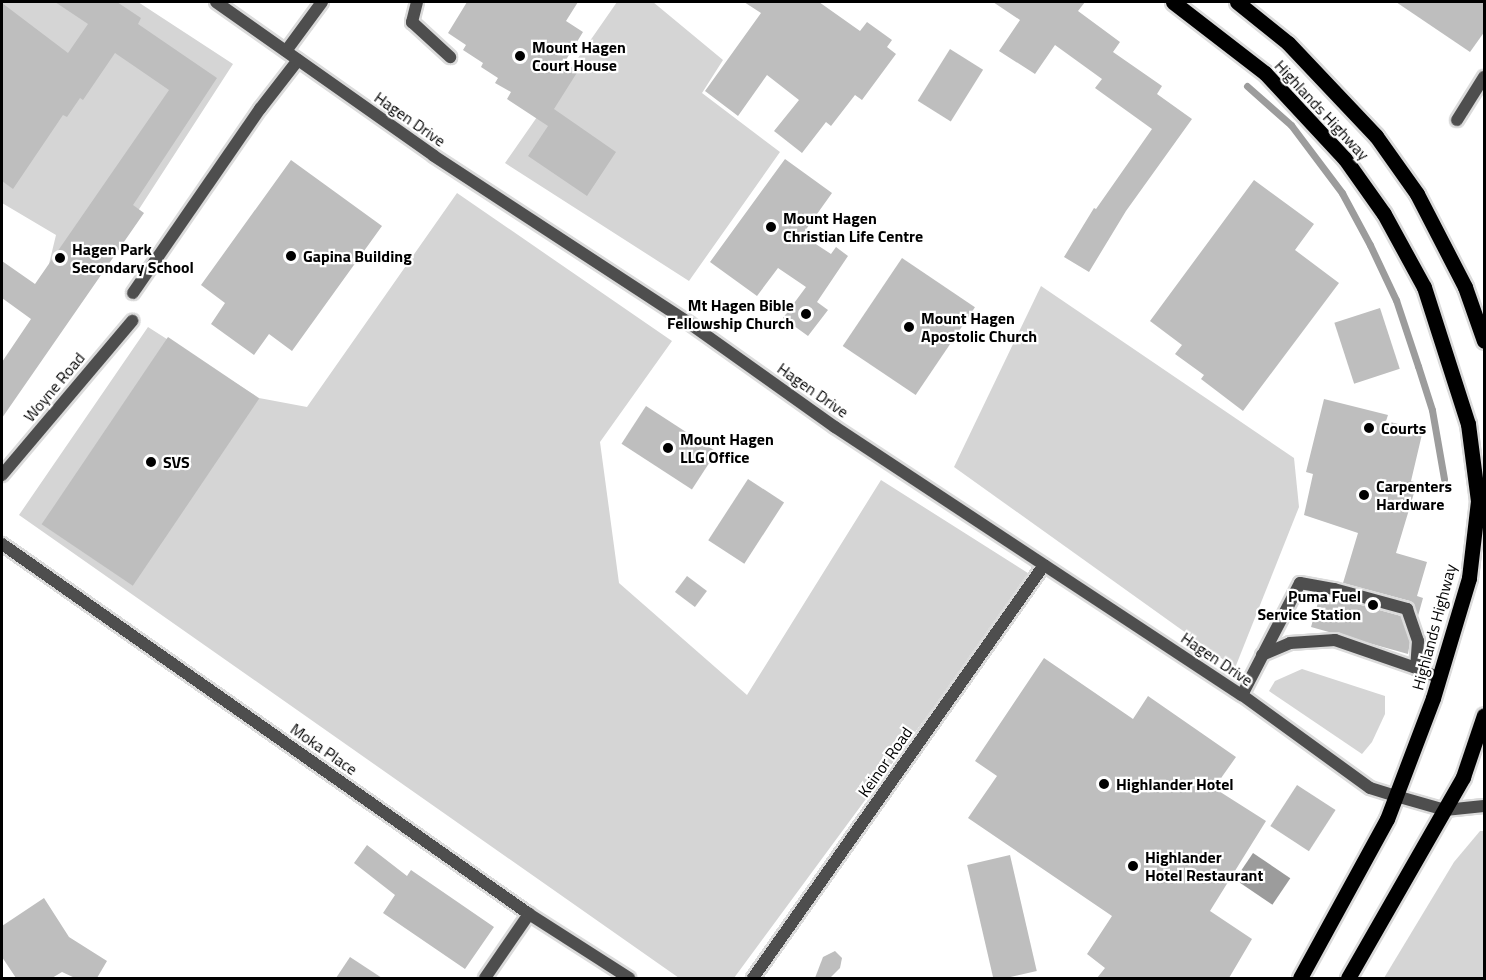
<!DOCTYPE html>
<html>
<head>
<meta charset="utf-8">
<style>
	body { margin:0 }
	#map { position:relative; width:1486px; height:980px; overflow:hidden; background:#fff; font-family:"Titillium Web",sans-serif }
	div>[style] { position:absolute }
	.green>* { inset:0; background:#d5d5d5 }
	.water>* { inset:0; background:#9c9c9c; transform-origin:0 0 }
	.stream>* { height:7px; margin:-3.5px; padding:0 3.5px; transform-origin:3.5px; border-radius:3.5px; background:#9c9c9c }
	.building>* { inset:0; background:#bebebe; transform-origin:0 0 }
	.roads { filter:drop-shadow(2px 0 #dbdbdb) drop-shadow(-2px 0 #dbdbdb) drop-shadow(0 2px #dbdbdb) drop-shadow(0 -2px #dbdbdb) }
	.service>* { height:12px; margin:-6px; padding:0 6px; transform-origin:6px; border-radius:6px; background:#4e4e4e }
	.minor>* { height:12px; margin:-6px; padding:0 6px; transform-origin:6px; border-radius:6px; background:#4e4e4e }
	.tertiary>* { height:12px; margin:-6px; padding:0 6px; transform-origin:6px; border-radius:6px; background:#4e4e4e }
	.primary>* { height:15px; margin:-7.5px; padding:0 7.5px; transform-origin:7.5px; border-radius:7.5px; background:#000 }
	.dots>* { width:16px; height:16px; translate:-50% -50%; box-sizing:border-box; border:3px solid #fff; border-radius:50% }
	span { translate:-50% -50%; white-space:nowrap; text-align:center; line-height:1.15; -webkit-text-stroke:4.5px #fff; paint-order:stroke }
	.poi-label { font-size:16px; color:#000; font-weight:700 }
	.left { translate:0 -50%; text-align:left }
	.right { translate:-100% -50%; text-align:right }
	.street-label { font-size:16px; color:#000 }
	.frame { position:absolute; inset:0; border:3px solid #000; pointer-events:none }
</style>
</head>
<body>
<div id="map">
	<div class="green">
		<i style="clip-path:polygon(2px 2px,138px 2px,233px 64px,88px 288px,49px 264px,56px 235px,2px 203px)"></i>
		<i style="clip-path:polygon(617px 2px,653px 2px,723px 60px,702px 93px,780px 152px,689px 281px,505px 163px)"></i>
		<i style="clip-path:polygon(457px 193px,672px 341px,600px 442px,619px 583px,747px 695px,881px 480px,1031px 575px,734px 978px,679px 978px,19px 515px,148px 327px,259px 398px,307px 407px)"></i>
		<i style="clip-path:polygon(1041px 286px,1294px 458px,1299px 507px,1235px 668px,954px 467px)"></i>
		<i style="clip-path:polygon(1302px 669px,1385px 696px,1385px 714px,1372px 742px,1362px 754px,1269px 691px,1275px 681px)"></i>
		<i style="clip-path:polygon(1480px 831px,1484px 831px,1484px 978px,1384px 978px,1454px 862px)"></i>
	</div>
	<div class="water">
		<i style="left:1253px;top:853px;width:45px;height:32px;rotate:34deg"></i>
	</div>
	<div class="stream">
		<i style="left:1247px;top:86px;width:59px;rotate:41.6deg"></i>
		<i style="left:1291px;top:125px;width:85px;rotate:53.1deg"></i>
		<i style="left:1342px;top:193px;width:59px;rotate:61.7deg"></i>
		<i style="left:1370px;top:245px;width:61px;rotate:64.7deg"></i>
		<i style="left:1396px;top:300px;width:70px;rotate:71.6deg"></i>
		<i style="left:1418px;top:366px;width:46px;rotate:72.3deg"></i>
		<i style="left:1432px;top:410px;width:70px;rotate:80.1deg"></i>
	</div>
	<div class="building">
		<i style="clip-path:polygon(55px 2px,117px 2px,141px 18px,138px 24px,217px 78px,133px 205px,144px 213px,2px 418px,2px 362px,31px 319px,2px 298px,2px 261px,35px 284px,169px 90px,115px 53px,83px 100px,80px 98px,67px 117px,63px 115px,13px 189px,2px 181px,2px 3px,68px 53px,88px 24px)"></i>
		<i style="clip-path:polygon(467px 2px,578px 2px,566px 21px,583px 32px,564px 63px,578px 71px,554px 109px,616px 152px,587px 196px,528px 156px,548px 126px,507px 99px,511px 92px,495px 83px,498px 78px,481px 67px,483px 63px,463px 50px,466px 45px,448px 33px)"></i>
		<i style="clip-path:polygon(744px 2px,819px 2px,860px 31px,867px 22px,892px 40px,887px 47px,896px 54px,862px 100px,855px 95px,831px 126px,826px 122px,802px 153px,774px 131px,799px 100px,767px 75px,738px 116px,705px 91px,761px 13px)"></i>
		<i style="clip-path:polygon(993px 2px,1085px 2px,1078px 11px,1120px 42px,1113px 52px,1162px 86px,1157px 94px,1192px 119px,1126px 211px,1089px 272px,1064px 257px,1094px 208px,1096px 209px,1152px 129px,1095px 88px,1102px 79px,1055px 45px,1035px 74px,999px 51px,1020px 20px)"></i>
		<i style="clip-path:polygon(1396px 2px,1485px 2px,1485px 31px,1470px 52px)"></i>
		<i style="left:950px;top:49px;width:39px;height:61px;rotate:32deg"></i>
		<i style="clip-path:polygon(785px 159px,832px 193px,802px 235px,831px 254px,836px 247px,848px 256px,817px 302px,828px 310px,808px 336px,783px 318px,806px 287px,778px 268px,757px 296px,710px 262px)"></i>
		<i style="clip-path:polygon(291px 160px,382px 226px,292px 351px,269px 334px,254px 355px,211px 324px,225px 303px,201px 285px)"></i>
		<i style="clip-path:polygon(1254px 180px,1314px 224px,1295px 250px,1339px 283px,1243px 411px,1201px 379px,1204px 375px,1175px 354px,1182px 345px,1150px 321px)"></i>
		<i style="left:902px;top:258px;width:88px;height:106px;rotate:34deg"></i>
		<i style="left:1380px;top:308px;width:64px;height:48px;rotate:72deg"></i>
		<i style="left:168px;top:337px;width:110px;height:226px;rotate:34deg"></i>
		<i style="clip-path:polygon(1324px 399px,1388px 415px,1386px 421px,1423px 430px,1411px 481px,1417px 483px,1396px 553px,1427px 562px,1417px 596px,1423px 598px,1418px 616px,1410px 601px,1343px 583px,1358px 533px,1304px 515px,1313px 474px,1306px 472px)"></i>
		<i style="left:646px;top:406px;width:84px;height:45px;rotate:33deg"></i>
		<i style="left:748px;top:479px;width:43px;height:73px;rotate:33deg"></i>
		<i style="left:687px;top:576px;width:25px;height:20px;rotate:37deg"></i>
		<i style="clip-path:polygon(1319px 599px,1337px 604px,1339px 599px,1401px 616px,1410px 642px,1408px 654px,1311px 627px)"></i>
		<i style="clip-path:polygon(1044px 658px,1133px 719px,1148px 696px,1236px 757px,1214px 788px,1266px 821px,1210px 911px,1252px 939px,1229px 978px,1097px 978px,1105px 968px,1087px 954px,1112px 916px,968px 818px,997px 776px,975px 761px)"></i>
		<i style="left:1297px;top:785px;width:46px;height:49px;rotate:33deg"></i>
		<i style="clip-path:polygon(367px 845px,407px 876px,411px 870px,494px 927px,465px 969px,383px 913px,395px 895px,354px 863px)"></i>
		<i style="left:1010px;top:855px;width:119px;height:44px;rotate:77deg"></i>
		<i style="clip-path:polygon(44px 898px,69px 937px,107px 961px,97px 978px,75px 978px,62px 972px,52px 978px,16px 978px,2px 957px,2px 926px)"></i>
		<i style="clip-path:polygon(835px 951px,842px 958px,840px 968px,830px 978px,815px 978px,823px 957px)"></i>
		<i style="clip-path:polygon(350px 957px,382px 978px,336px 978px)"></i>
	</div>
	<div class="roads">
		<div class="service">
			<i style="left:417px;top:2px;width:21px;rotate:104deg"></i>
			<i style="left:412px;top:22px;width:52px;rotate:42.6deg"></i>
			<i style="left:1457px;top:120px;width:51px;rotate:-57.9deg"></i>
			<i style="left:133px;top:293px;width:224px;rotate:-55.4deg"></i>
			<i style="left:260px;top:109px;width:62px;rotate:-52.2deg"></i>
			<i style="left:1262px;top:655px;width:30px;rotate:-23deg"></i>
			<i style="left:1290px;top:643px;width:45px;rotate:-3.8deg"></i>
			<i style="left:1335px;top:640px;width:86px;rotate:19.1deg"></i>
			<i style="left:1242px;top:695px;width:126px;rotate:-62.6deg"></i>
			<i style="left:1300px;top:583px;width:35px;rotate:10deg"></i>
			<i style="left:1334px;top:589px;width:76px;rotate:15.3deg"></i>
			<i style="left:1407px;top:609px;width:34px;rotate:71deg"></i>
			<i style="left:1418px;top:641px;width:27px;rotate:94deg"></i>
			<i style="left:1416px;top:668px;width:25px;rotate:23deg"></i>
		</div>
		<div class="minor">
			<i style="left:216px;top:2px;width:267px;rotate:35.2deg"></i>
			<i style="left:434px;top:156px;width:305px;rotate:33.2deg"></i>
			<i style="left:689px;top:323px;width:179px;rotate:35.5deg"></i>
			<i style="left:835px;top:427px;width:487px;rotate:33.4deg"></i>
			<i style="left:1242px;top:695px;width:158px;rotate:36deg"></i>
			<i style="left:1370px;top:788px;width:27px;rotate:17deg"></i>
			<i style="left:286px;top:51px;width:61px;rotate:-53.7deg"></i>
			<i style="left:2px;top:475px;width:202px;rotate:-49.8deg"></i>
			<i style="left:485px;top:978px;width:78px;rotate:-55.5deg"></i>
			<i style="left:753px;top:978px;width:505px;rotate:-54.83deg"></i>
		</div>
		<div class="tertiary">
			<i style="left:2px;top:544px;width:644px;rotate:35.07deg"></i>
			<i style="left:529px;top:914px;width:119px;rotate:32.6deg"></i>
			<i style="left:1396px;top:796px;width:51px;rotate:15.9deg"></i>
			<i style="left:1445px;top:810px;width:39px;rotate:-6deg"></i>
		</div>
		<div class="primary">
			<i style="left:1173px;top:2px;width:116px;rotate:37.7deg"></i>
			<i style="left:1265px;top:73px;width:117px;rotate:47.1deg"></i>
			<i style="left:1345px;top:159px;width:67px;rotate:54.7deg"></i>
			<i style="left:1384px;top:214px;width:83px;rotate:61.3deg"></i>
			<i style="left:1424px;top:287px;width:144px;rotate:72.2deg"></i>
			<i style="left:1468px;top:424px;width:78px;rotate:82.6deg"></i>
			<i style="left:1478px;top:501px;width:78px;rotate:96.7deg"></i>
			<i style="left:1469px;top:578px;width:125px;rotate:106.7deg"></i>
			<i style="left:1433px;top:698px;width:129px;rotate:110.8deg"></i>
			<i style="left:1387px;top:819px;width:181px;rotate:118.7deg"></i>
			<i style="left:1237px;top:2px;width:65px;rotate:38.8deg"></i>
			<i style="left:1288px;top:43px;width:128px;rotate:46.6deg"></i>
			<i style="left:1376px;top:136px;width:71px;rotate:54.7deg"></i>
			<i style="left:1417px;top:194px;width:105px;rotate:62.7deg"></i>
			<i style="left:1465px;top:287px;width:57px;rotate:70.6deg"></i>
			<i style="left:1348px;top:978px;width:232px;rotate:-60.2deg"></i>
			<i style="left:1463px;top:777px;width:65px;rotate:-71.3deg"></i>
		</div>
	</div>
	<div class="dots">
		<i style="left:520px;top:56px;background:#000"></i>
		<i style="left:771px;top:227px;background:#000"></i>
		<i style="left:291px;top:256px;background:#000"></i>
		<i style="left:60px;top:258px;background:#000"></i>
		<i style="left:806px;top:314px;background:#000"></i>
		<i style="left:909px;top:327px;background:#000"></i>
		<i style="left:1369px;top:428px;background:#000"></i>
		<i style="left:668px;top:448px;background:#000"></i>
		<i style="left:151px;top:462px;background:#000"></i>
		<i style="left:1364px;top:495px;background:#000"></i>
		<i style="left:1373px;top:605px;background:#000"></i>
		<i style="left:1104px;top:784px;background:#000"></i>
		<i style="left:1133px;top:866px;background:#000"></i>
	</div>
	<div class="poi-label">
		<span class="left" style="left:532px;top:56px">Mount Hagen<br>Court House</span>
		<span class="left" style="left:783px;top:227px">Mount Hagen<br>Christian Life Centre</span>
		<span class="left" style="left:72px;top:258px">Hagen Park<br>Secondary School</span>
		<span class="left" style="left:303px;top:256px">Gapina Building</span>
		<span class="right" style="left:794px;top:314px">Mt Hagen Bible<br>Fellowship Church</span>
		<span class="left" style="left:921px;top:327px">Mount Hagen<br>Apostolic Church</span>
		<span class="left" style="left:1381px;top:428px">Courts</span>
		<span class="left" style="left:680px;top:448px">Mount Hagen<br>LLG Office</span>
		<span class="left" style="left:163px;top:462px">SVS</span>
		<span class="left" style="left:1376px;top:495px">Carpenters<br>Hardware</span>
		<span class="right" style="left:1361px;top:605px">Puma Fuel<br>Service Station</span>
		<span class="left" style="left:1116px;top:784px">Highlander Hotel</span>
		<span class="left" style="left:1145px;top:866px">Highlander<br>Hotel Restaurant</span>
	</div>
	<div class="street-label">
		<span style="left:1322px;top:110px;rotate:47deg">Highlands Highway</span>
		<span style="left:410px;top:119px;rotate:35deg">Hagen Drive</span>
		<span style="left:54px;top:387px;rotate:-50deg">Woyne Road</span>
		<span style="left:813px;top:390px;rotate:35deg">Hagen Drive</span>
		<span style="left:1434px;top:627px;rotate:-75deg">Highlands Highway</span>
		<span style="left:1217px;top:659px;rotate:34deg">Hagen Drive</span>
		<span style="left:324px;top:749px;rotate:35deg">Moka Place</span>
		<span style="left:885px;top:762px;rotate:-55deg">Keinor Road</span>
	</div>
	<div class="frame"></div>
</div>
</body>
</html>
